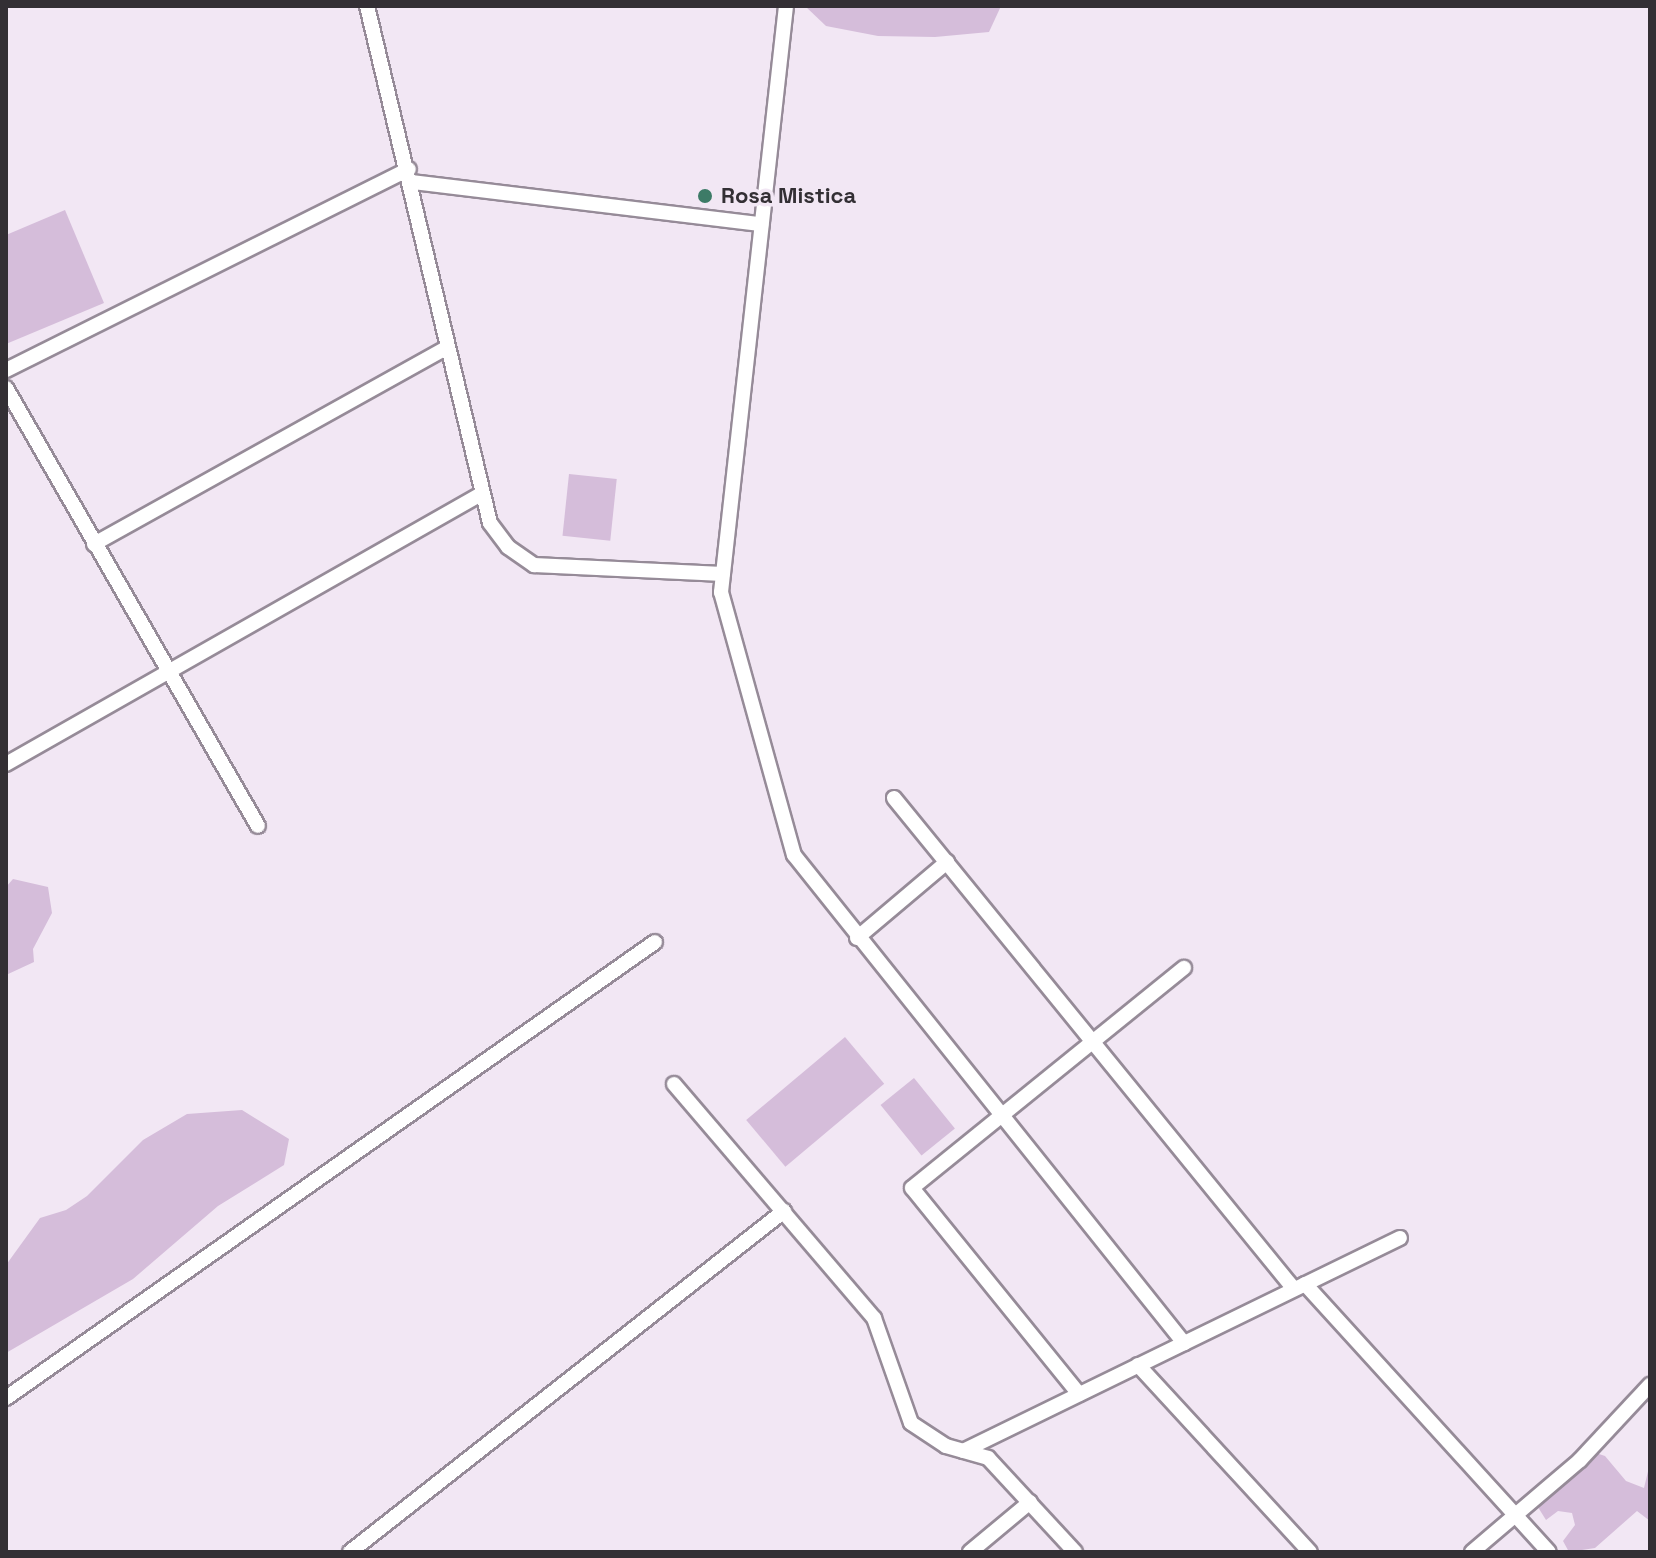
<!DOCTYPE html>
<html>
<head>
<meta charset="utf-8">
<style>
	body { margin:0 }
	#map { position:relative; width:1656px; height:1558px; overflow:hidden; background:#f2e7f4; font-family:"Space Grotesk",sans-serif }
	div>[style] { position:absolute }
	.green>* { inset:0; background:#d5bdda; transform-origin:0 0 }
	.roads { filter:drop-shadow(2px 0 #968b98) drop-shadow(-2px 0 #968b98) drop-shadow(0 2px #968b98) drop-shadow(0 -2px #968b98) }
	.street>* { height:14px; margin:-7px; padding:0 7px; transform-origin:7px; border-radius:7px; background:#fff }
	.dots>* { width:22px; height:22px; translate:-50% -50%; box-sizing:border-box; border:4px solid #f2e7f4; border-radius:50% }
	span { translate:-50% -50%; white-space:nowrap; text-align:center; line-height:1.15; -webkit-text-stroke:7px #f2e7f4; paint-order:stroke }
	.poi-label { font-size:22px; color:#332f34; font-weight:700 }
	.left { translate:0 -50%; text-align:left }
	.frame { position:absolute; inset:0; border:8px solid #332f34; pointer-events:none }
</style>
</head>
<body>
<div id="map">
	<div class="green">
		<i style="clip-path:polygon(805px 6px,1001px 6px,989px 32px,935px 37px,878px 36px,826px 26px)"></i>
		<i style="clip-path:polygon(65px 210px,104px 303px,6px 344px,6px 235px)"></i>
		<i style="left:569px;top:474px;width:48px;height:62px;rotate:6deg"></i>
		<i style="clip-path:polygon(13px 879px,48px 887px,52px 913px,33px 949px,34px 962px,6px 975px,6px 887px)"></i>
		<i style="left:845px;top:1037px;width:61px;height:129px;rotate:50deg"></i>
		<i style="left:914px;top:1078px;width:65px;height:43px;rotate:51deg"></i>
		<i style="clip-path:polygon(242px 1110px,289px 1139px,284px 1165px,218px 1206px,133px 1279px,6px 1353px,6px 1265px,40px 1218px,66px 1210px,87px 1196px,143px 1140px,187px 1114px)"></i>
		<i style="clip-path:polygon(1593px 1452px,1605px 1456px,1626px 1481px,1644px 1488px,1650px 1463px,1650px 1521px,1637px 1511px,1595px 1548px,1569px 1552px,1563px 1541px,1575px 1525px,1572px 1513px,1558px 1511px,1546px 1520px,1536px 1504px)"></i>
	</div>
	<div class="roads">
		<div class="street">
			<i style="left:367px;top:6px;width:531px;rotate:76.62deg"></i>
			<i style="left:490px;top:523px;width:30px;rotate:53deg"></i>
			<i style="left:508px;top:547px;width:32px;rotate:35deg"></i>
			<i style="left:534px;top:565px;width:189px;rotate:2.7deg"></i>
			<i style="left:786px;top:6px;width:590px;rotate:96.33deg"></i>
			<i style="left:721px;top:592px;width:273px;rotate:74.5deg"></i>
			<i style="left:794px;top:855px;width:625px;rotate:51.37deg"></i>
			<i style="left:412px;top:182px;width:352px;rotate:6.9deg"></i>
			<i style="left:6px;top:370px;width:450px;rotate:-26.5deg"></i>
			<i style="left:6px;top:388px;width:505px;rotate:60.09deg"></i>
			<i style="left:94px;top:544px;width:403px;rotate:-29.1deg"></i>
			<i style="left:6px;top:764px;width:546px;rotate:-29.61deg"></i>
			<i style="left:894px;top:798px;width:633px;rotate:50.83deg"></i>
			<i style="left:857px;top:938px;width:118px;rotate:-40.2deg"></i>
			<i style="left:674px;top:1084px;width:308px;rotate:49.5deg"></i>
			<i style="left:874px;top:1318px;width:111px;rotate:70.6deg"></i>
			<i style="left:911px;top:1423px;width:42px;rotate:33.3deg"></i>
			<i style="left:946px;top:1446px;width:44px;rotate:15.9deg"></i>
			<i style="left:988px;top:1458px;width:128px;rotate:47.2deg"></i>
			<i style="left:1305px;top:1284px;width:362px;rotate:47.7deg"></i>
			<i style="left:1138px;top:1365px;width:254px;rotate:47.4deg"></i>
			<i style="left:1079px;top:1394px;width:265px;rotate:-129deg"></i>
			<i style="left:912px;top:1188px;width:350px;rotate:-39deg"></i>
			<i style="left:6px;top:1398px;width:793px;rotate:-35.09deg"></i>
			<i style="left:963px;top:1451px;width:486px;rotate:-26deg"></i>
			<i style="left:350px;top:1552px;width:552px;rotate:-38.16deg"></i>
			<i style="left:970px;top:1552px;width:78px;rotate:-39.8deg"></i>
			<i style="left:1472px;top:1552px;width:142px;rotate:-40.4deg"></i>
			<i style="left:1580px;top:1460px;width:103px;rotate:-47deg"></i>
		</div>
	</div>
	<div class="dots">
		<i style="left:705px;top:196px;background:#3d7b67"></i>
	</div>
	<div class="poi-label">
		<span class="left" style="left:721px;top:196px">Rosa Mistica</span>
	</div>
	<div class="frame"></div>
</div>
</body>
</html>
